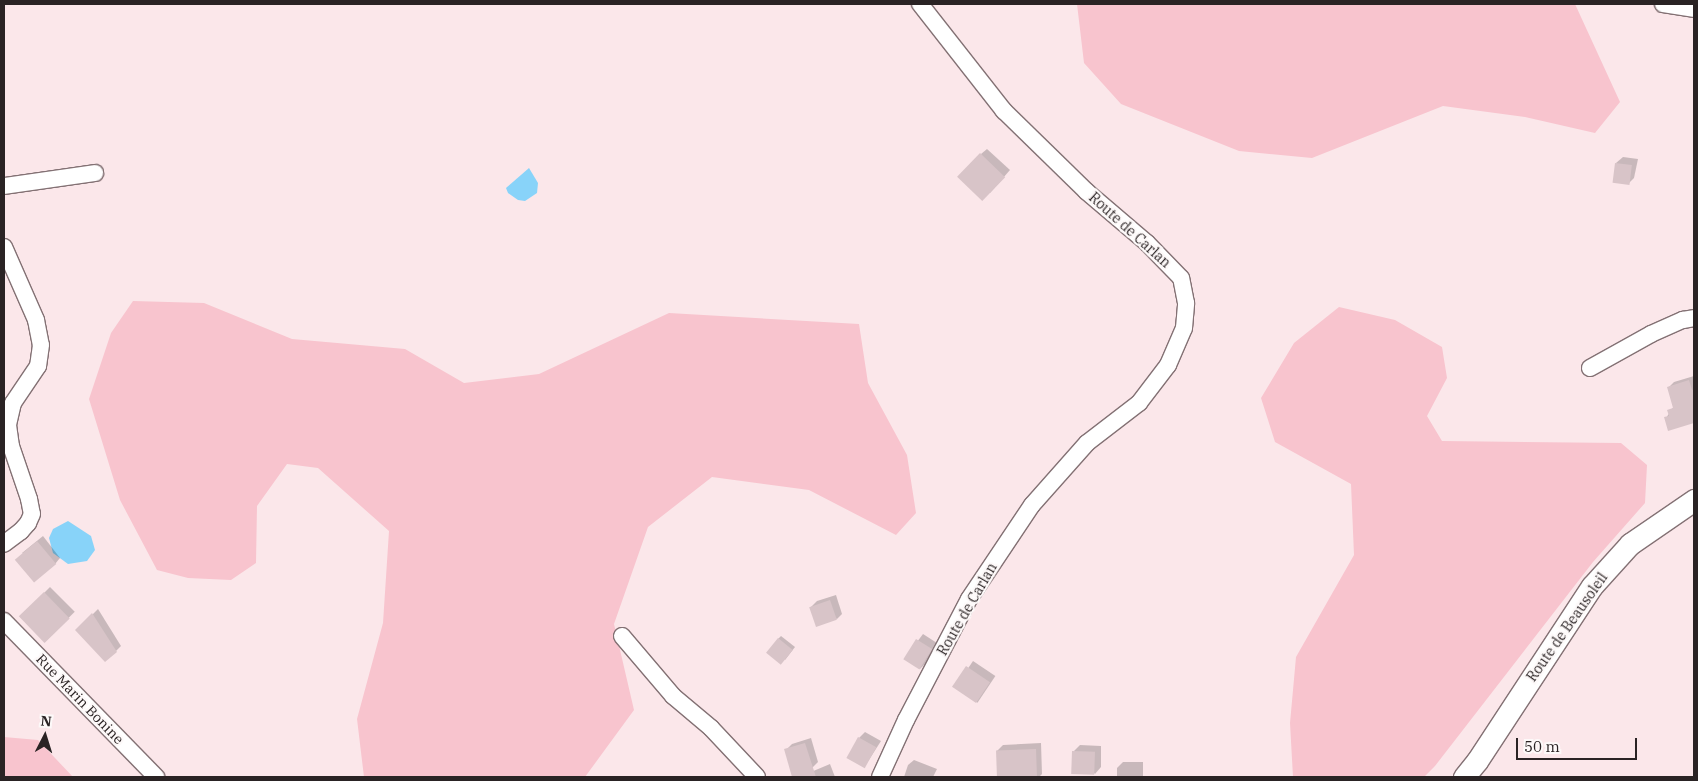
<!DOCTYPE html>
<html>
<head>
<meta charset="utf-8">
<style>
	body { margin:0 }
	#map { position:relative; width:1698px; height:781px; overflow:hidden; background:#fbe7ea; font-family:"IBM Plex Serif",serif }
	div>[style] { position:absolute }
	.green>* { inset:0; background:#f8c4ce }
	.water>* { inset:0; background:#88d3f9 }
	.shadow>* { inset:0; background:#0003; transform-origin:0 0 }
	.building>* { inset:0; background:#d8c4c8; transform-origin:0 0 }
	.roads { filter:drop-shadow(1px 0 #837174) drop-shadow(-1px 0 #837174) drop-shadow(0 1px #837174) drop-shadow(0 -1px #837174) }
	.minor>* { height:16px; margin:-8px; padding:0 8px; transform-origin:8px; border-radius:8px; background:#fff }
	.tertiary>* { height:21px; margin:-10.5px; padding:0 10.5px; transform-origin:10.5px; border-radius:10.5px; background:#fff }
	span { translate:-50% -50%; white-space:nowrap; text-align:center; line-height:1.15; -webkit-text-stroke:4.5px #fdf9f9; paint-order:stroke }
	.street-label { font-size:14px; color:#2a2324 }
	.frame { position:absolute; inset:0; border:5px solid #2a2324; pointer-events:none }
	.north { position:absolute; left:20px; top:711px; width:50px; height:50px; -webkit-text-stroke:4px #fdf9f9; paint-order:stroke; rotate:5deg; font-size:14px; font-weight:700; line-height:20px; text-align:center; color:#2a2324 }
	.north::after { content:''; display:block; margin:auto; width:18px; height:22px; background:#2a2324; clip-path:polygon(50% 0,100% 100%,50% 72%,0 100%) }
	.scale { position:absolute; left:1516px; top:738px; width:121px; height:22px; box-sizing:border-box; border:2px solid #2a2324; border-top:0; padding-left:6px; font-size:15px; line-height:18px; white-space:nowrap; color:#2a2324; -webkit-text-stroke:4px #fdf9f9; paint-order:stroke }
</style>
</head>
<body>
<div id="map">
	<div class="green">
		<i style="clip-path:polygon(1077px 4px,1575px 4px,1620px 102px,1595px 133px,1525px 117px,1443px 106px,1312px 158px,1239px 151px,1121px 104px,1084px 63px)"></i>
		<i style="clip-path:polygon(133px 301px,204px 303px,292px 339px,405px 349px,464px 383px,539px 374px,669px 313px,859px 324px,868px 383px,907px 455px,916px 513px,896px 535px,809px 490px,712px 477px,648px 527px,614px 624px,634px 710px,585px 777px,364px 777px,357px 719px,383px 623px,389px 531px,318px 468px,287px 464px,257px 506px,256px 563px,231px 580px,188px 578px,157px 570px,120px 500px,89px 399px,111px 333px)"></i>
		<i style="clip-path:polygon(1339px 307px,1395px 320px,1442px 347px,1447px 378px,1427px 416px,1442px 441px,1621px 443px,1647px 465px,1645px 503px,1593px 562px,1435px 766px,1424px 777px,1293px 777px,1290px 723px,1296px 657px,1354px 555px,1351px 484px,1275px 442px,1261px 398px,1294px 343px)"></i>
		<i style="clip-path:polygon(4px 737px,38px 740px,73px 777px,4px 777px)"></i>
	</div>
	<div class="water">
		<i style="clip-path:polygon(529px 168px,538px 183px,537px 193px,525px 201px,518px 200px,508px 193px,506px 188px)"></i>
		<i style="clip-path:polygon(68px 521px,91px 536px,95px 550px,87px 561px,68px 564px,53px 553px,49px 538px,53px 529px)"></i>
	</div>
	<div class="shadow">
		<i style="clip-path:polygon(987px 149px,1010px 170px,990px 193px,981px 154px)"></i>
		<i style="clip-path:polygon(1623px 157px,1638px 159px,1634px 178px,1628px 184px,1616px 163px)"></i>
		<i style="clip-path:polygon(1694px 376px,1694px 421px,1669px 429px,1666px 418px,1674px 406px,1668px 388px,1674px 382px)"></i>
		<i style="clip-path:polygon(43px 536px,60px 558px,55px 564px,22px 553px)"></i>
		<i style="left:50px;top:587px;width:35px;height:42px;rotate:45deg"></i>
		<i style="clip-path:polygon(836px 595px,842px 614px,837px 619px,811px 607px,817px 601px)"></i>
		<i style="clip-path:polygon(98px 609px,121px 646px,116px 651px,77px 630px)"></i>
		<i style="clip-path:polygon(923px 634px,937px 643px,926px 663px,920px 669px,905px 658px)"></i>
		<i style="clip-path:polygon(781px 636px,795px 647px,785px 660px,778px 639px)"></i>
		<i style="left:973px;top:661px;width:27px;height:32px;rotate:34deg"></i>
		<i style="clip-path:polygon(865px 732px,881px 741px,865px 766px,859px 738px)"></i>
		<i style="clip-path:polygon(811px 738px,818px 762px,812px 768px,786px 750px,792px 744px)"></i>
		<i style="clip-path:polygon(1041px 743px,1042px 774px,1039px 777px,998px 777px,997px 751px,1003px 745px)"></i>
		<i style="clip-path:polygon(1080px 745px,1101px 746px,1101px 767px,1095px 774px,1074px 751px)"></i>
		<i style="clip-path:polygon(914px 760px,937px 769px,933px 777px,904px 777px,908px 765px)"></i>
		<i style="clip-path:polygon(1123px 762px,1143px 762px,1143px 777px,1117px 777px,1117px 768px)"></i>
		<i style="clip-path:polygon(830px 764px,835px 777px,806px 777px,811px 772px)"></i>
	</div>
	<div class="building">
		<i style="left:980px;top:153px;width:35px;height:33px;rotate:44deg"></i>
		<i style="left:1615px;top:163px;width:17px;height:20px;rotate:7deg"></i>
		<i style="clip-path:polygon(1689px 380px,1692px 390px,1694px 389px,1694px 423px,1668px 431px,1664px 417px,1669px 416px,1667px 410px,1673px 408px,1667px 387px)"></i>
		<i style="left:37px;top:541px;width:30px;height:29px;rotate:50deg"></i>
		<i style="left:44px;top:592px;width:37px;height:35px;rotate:46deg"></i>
		<i style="left:830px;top:600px;width:21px;height:22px;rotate:71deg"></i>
		<i style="clip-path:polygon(92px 613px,117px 652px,105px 662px,75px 630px)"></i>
		<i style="left:778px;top:638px;width:19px;height:19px;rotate:39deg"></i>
		<i style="left:916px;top:639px;width:19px;height:24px;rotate:32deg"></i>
		<i style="left:966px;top:666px;width:29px;height:25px;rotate:34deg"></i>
		<i style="left:858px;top:737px;width:21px;height:24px;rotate:29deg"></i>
		<i style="clip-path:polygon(805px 743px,816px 777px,792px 777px,784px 749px)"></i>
		<i style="left:1036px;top:749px;width:28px;height:40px;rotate:88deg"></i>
		<i style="left:1072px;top:751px;width:23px;height:23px;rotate:2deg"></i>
	</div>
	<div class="roads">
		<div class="minor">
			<i style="left:1663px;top:4px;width:31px;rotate:9deg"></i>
			<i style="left:4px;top:186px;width:92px;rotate:-8.1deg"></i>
			<i style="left:4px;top:247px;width:80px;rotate:66.3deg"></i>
			<i style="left:36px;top:320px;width:25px;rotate:79deg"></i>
			<i style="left:41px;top:345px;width:21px;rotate:98deg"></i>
			<i style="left:38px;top:366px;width:45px;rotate:124deg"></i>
			<i style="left:13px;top:403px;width:23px;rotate:103deg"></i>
			<i style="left:8px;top:425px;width:21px;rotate:82deg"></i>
			<i style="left:11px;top:446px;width:56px;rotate:71.2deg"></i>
			<i style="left:29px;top:499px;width:15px;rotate:79deg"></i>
			<i style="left:32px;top:514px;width:10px;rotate:114deg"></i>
			<i style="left:28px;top:523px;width:11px;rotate:131deg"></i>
			<i style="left:21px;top:531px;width:21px;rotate:143deg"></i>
			<i style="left:1590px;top:368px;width:70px;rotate:-29.1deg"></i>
			<i style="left:1651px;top:334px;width:35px;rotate:-24deg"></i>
			<i style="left:1683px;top:320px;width:11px;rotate:-10deg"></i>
			<i style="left:4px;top:621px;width:218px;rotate:45.7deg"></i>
			<i style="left:622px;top:636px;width:79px;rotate:49.6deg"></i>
			<i style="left:673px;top:696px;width:50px;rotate:40.1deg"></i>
			<i style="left:711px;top:728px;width:67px;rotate:46.8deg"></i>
			<i style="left:880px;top:777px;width:63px;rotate:-65.5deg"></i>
			<i style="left:906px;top:720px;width:136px;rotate:-62.5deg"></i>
			<i style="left:969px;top:599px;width:113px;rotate:-56.2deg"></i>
			<i style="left:1032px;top:505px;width:83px;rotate:-48.4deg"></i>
			<i style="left:1087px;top:443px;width:66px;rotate:-37.6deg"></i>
			<i style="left:1139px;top:403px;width:48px;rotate:-52.7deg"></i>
			<i style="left:1168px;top:365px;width:40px;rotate:-66.6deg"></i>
			<i style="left:1184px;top:328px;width:25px;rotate:-85deg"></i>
			<i style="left:1186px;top:303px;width:25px;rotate:-101deg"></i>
			<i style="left:1181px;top:278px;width:49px;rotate:-134.2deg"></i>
			<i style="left:1147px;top:243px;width:80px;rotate:-139.6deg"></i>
			<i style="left:1086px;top:191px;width:115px;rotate:-135.7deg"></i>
			<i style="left:1004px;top:111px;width:136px;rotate:-128.1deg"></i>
		</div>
		<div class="tertiary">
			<i style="left:1464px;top:777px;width:21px;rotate:-51deg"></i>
			<i style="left:1477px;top:761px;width:209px;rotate:-56.7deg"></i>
			<i style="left:1592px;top:586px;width:57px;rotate:-47.9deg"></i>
			<i style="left:1630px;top:544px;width:78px;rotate:-34.5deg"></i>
		</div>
	</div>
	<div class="street-label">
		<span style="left:1130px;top:230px;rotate:42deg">Route de Carlan</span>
		<span style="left:967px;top:609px;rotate:-60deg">Route de Carlan</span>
		<span style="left:1567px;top:627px;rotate:-55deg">Route de Beausoleil</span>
		<span style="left:80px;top:699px;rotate:46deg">Rue Marin Bonine</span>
	</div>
	<div class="frame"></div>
	<div class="north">N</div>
	<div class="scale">50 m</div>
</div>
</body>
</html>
